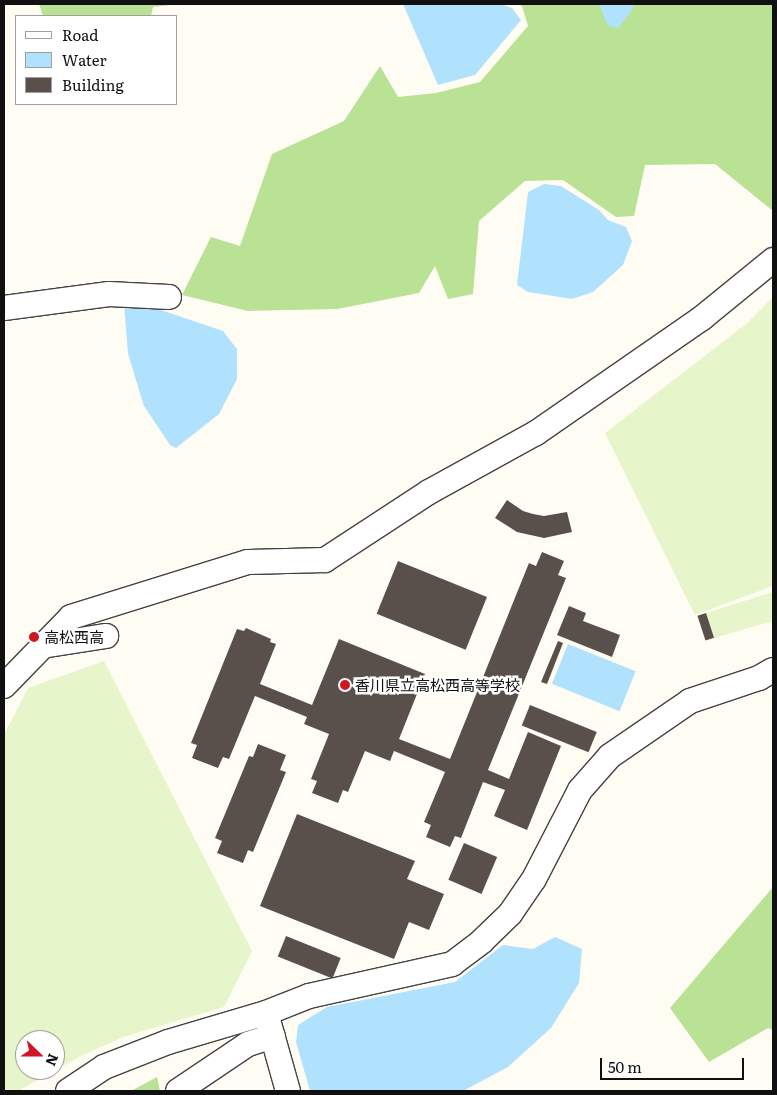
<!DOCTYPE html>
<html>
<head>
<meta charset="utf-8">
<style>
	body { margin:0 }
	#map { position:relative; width:777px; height:1095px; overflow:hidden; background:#fffcf3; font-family:Literata,"Noto Sans JP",serif }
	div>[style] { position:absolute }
	.forest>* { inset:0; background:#b9e294 }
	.pitch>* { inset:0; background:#e7f5ca }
	.water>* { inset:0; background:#b1e2fd; transform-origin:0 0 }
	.building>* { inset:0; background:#5a504b; transform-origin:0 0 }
	.roads { filter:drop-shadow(1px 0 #434343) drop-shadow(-1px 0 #434343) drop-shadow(0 1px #434343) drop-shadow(0 -1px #434343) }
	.minor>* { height:24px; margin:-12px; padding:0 12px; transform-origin:12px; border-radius:12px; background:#fff }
	.dots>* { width:14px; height:14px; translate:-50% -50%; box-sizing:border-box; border:2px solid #fff; border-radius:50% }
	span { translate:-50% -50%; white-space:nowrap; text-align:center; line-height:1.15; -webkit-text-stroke:5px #fff; paint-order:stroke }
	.poi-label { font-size:15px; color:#101010 }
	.left { translate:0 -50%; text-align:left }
	.frame { position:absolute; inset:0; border:5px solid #101010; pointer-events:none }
	.legend { position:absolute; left:15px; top:15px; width:162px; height:90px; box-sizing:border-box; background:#fff; border:1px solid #9f9f9f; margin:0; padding:6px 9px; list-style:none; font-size:15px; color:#101010 }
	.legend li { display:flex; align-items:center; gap:10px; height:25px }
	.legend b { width:25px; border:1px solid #9f9f9f }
	.north { position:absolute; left:15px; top:1030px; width:50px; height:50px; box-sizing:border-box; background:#fff; border:1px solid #9f9f9f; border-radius:50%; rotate:112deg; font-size:14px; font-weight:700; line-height:20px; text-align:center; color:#101010 }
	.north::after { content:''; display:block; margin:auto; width:18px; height:22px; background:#d11623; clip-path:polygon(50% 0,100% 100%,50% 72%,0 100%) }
	.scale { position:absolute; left:600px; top:1058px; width:144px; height:22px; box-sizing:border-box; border:2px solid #101010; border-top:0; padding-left:6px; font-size:15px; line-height:18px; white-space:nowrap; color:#101010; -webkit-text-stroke:4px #fff; paint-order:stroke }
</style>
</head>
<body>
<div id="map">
	<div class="forest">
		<i style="clip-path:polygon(39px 4px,178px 4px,153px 7px,151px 16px,43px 16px)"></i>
		<i style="clip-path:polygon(515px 4px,773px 4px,773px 211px,715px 164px,645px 165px,634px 216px,616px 217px,563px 180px,525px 181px,479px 221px,473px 294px,448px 299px,435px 266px,419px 293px,337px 309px,248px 311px,182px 295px,211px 237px,240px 246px,272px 154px,344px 121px,380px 66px,398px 97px,436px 93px,480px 82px,528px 26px,522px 6px)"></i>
		<i style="clip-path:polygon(773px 887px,773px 1030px,768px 1028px,709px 1062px,670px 1008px)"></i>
		<i style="clip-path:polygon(157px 1077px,160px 1091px,131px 1091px)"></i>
	</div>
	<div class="pitch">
		<i style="clip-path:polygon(773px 297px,773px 586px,695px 615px,605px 433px,746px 324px)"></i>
		<i style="clip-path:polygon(773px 592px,773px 621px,714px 638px,706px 613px)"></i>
		<i style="clip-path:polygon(evenodd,104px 661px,252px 951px,224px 1007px,123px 1037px,79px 1057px,18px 1091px,5px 1091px,4px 735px,28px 688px,104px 661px,25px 1040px,55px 1040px,55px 1070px,25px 1070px,25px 1040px)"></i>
	</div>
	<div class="water">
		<i style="clip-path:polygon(403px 4px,500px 4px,512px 8px,521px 20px,475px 75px,438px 85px)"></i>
		<i style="clip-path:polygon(599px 4px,634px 4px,630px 13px,618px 28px,608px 26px)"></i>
		<i style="clip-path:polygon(544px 184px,561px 186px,599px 210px,608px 220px,626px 227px,632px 241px,623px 265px,593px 292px,572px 299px,528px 292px,517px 285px,528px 192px)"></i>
		<i style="clip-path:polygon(124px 303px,158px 309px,223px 331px,237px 349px,237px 379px,219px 414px,176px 448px,170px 445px,144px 406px,128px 354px)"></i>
		<i style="left:568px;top:644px;width:73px;height:43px;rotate:22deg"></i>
		<i style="clip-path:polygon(555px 937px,582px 949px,579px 983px,551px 1028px,508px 1067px,463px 1091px,310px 1091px,296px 1042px,298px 1025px,327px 1007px,455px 982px,503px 945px,533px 949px)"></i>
	</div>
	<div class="building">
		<i style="clip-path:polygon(507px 500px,523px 511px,533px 514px,544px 516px,567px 512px,572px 532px,544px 538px,517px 532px,495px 518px)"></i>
		<i style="clip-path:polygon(542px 552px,564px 561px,558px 575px,566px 578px,488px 770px,509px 779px,528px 732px,561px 746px,527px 830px,494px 816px,505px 790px,483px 782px,461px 838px,455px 836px,450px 847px,426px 837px,431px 825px,424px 822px,445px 772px,394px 751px,390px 761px,365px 751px,348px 792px,343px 790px,338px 803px,312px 793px,317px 781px,311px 779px,329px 734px,304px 724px,307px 717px,255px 696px,229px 759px,223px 757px,218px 768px,192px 758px,197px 745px,191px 743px,237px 629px,244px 631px,246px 628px,271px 639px,270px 642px,276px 644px,260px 684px,312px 705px,339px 639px,425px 674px,399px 739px,450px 759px,529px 563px,536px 566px)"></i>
		<i style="left:398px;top:561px;width:96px;height:57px;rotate:22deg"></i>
		<i style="clip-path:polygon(569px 606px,586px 613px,583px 621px,620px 635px,612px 657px,557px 635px)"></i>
		<i style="left:706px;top:613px;width:26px;height:9px;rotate:72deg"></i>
		<i style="clip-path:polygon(558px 641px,563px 643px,547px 684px,541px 682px)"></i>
		<i style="left:530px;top:705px;width:72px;height:22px;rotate:22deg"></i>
		<i style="clip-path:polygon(258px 744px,286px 755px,280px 770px,286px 772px,253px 852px,248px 850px,243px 863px,217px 853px,222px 841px,215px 838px,249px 756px,253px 757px)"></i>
		<i style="clip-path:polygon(297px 814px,415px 861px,407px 879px,444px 894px,429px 930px,409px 922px,394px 959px,260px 906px)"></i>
		<i style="left:464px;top:843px;width:36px;height:40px;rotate:23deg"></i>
		<i style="left:286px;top:936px;width:59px;height:22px;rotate:22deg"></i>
	</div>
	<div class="roads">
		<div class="minor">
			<i style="left:4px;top:308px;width:106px;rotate:-7.6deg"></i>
			<i style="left:109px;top:294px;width:60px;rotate:2.9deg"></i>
			<i style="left:42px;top:646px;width:65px;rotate:-8.9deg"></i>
			<i style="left:4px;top:686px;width:96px;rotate:-45.8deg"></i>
			<i style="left:71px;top:617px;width:185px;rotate:-17.3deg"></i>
			<i style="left:248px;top:562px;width:77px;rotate:-1.5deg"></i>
			<i style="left:325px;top:560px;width:124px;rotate:-33.2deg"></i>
			<i style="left:429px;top:492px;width:122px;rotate:-28.9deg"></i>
			<i style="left:536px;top:433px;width:202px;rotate:-34.7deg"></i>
			<i style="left:702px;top:318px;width:92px;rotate:-39.2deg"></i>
			<i style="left:268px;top:1020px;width:74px;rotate:74.3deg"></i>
			<i style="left:68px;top:1091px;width:43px;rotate:-33.7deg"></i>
			<i style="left:104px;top:1067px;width:69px;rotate:-21.3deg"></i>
			<i style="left:168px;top:1042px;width:102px;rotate:-16.5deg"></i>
			<i style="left:266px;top:1013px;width:46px;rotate:-21.6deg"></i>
			<i style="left:309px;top:996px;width:147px;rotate:-12.6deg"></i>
			<i style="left:452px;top:964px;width:38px;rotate:-37deg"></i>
			<i style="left:482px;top:941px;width:39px;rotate:-44deg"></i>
			<i style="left:510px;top:914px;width:42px;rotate:-55.6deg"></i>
			<i style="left:534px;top:879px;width:100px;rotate:-62.7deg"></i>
			<i style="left:580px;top:790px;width:45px;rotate:-48.6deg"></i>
			<i style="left:610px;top:756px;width:97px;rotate:-34.5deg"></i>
			<i style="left:690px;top:701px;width:73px;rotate:-18.4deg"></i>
			<i style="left:759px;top:678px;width:16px;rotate:-30deg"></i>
			<i style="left:178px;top:1091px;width:84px;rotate:-33.9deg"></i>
			<i style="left:248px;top:1044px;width:26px;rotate:-18deg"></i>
		</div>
	</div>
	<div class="dots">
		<i style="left:34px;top:637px;background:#d11623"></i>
		<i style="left:345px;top:685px;background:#d11623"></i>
	</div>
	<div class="poi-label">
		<span class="left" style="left:44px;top:637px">高松西高</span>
		<span class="left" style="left:355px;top:685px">香川県立高松西高等学校</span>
	</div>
	<div class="frame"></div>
	<ul class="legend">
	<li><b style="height:6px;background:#fff"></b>Road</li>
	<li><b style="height:14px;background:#b1e2fd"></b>Water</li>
	<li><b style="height:14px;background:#5a504b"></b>Building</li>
	</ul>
	<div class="north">N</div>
	<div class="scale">50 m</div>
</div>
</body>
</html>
